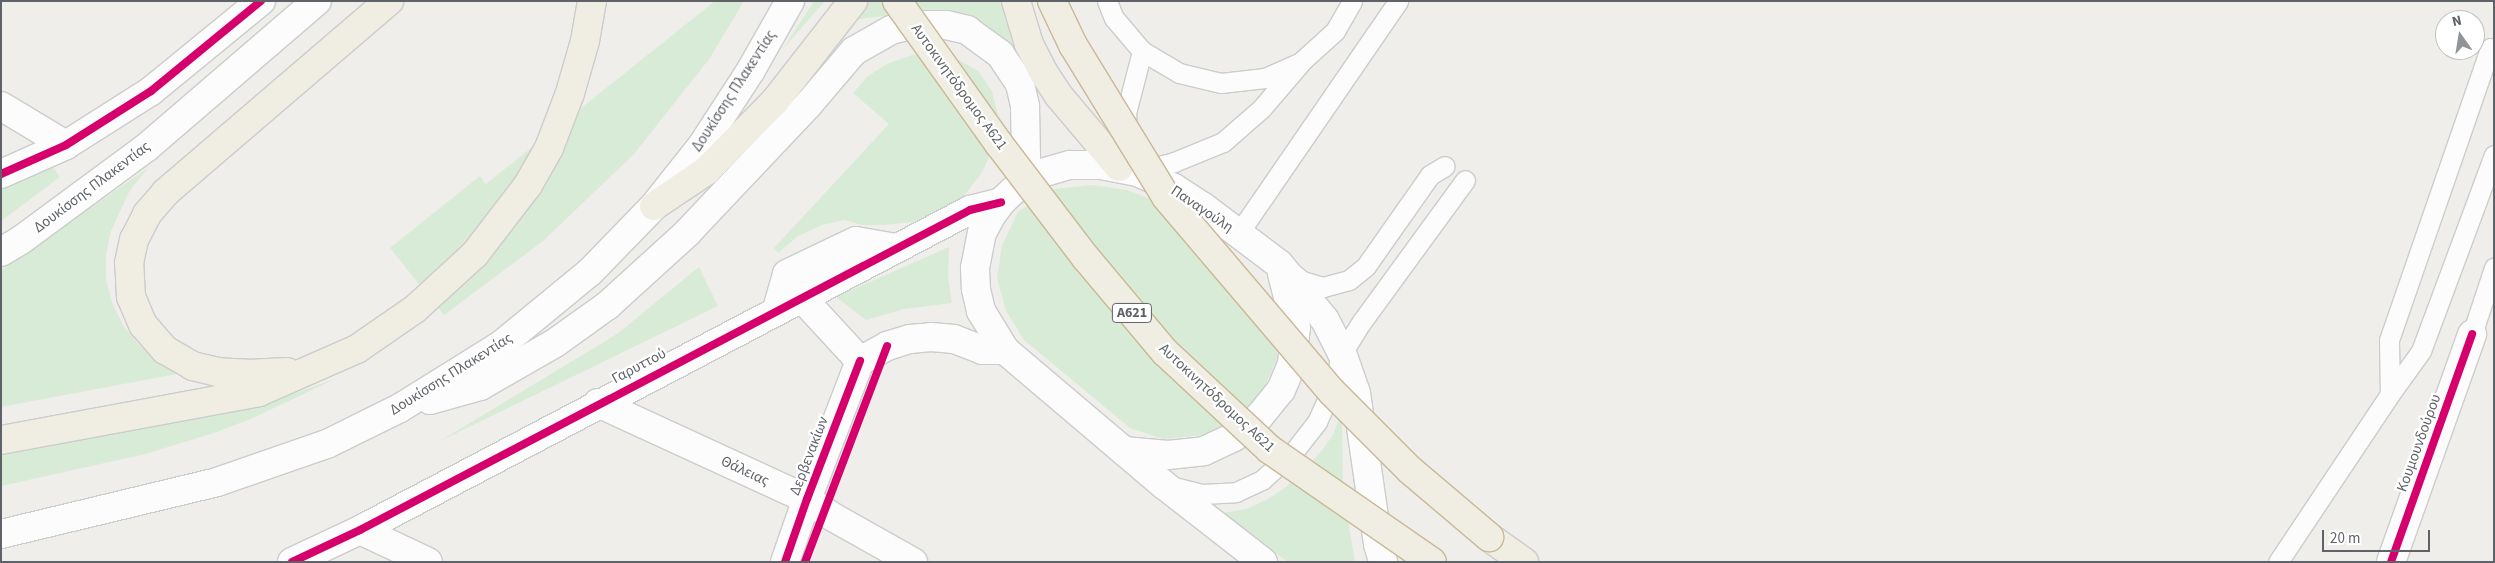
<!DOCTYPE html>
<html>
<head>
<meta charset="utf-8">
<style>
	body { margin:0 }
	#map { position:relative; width:2495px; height:563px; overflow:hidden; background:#efeeea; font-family:"Source Sans 3",sans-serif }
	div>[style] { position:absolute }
	.green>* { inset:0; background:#d8ebd6 }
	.roads { filter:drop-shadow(1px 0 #cbcccc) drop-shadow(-1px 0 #cbcccc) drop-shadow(0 1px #cbcccc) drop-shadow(0 -1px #cbcccc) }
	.lane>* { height:19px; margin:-9.5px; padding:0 9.5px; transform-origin:9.5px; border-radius:9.5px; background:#fdfcfc }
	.street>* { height:28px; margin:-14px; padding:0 14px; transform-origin:14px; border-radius:14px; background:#fdfcfc }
	.secondary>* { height:28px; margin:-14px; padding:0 14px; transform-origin:14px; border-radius:14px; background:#fdfcfc }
	.highway>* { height:28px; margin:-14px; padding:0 14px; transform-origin:14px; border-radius:14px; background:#f0ede3 }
	.bridges { filter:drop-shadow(1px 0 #c8b996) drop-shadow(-1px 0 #c8b996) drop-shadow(0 1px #c8b996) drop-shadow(0 -1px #c8b996) }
	.highway-bridge>* { height:28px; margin:-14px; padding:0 14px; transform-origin:14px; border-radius:14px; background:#f0ede3 }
	.cycleway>* { height:8px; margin:-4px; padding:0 4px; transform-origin:4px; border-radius:4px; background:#d6006c }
	span { translate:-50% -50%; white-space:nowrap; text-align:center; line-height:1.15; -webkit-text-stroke:4.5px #fff; paint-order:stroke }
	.shield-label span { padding:1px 4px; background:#fff; border:1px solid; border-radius:4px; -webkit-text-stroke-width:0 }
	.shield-label { font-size:14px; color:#5f6368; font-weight:700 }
	.street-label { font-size:15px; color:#5f6368 }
	.frame { position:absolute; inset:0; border:2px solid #5f6368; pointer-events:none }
	.north { position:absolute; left:2435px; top:10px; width:50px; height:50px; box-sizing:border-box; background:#fff; border:1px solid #bfc1c3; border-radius:50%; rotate:347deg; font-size:14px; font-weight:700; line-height:20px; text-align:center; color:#5f6368 }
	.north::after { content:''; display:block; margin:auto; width:18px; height:22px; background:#919496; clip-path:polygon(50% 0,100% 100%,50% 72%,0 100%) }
	.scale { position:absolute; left:2322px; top:530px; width:108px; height:22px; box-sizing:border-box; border:2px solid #5f6368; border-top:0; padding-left:6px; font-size:15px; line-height:18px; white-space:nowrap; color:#5f6368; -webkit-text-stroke:4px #fff; paint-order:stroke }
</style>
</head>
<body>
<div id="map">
	<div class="green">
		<i style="clip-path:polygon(715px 1px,744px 1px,710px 58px,634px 154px,543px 241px,444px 315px,390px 248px,480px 176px,486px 184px)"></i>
		<i style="clip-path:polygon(814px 1px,825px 1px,783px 49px)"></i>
		<i style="clip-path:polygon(862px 1px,1000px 1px,1019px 64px,906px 13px,845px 21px)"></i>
		<i style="clip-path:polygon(935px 54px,957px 59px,978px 71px,992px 91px,998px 116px,994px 147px,981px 174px,963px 197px,939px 212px,911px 222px,885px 225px,862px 225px,844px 220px,822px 225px,798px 236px,778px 253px,774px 248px,889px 124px,853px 93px,868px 76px,887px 64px,912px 55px)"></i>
		<i style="clip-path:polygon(52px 166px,60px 177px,1px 221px,1px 189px)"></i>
		<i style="clip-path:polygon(148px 168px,130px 190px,111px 231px,106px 255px,106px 280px,113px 305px,123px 325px,138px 344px,155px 359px,182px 373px,1px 407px,1px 270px)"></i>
		<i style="clip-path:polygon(1093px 185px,1127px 190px,1156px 201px,1207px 238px,1266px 294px,1282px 328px,1276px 362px,1260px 395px,1228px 422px,1203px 435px,1163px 439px,1130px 428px,1024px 340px,1006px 311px,997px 278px,1002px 245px,1018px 212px,1054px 189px)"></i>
		<i style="clip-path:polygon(949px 247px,948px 277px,952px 303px,904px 309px,866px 320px,836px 297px)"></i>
		<i style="clip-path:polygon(699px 267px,718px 306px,440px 441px,617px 334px)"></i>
		<i style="clip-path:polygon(335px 379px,253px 418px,214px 433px,145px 454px,1px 486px,1px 446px,241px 405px,289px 395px)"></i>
		<i style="clip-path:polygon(1342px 411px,1343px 491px,1355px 562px,1288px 562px,1222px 513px,1247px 509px,1268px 499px,1286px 487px,1320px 453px,1333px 435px)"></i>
	</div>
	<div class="roads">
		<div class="lane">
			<i style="left:1107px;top:1px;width:18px;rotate:68deg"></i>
			<i style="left:1114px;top:18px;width:43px;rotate:49.7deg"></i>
			<i style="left:1142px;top:51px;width:43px;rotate:30.7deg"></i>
			<i style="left:1179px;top:73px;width:43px;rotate:13.4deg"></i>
			<i style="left:1221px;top:83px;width:44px;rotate:-6.5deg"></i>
			<i style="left:1265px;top:78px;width:36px;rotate:-24deg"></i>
			<i style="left:1127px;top:132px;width:19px;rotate:-93deg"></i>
			<i style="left:1126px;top:113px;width:64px;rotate:-75.5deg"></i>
			<i style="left:1139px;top:171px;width:36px;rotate:-14deg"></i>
			<i style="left:1174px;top:162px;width:53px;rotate:-22.2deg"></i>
			<i style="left:1223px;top:142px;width:50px;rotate:-41deg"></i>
			<i style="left:1261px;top:109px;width:65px;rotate:-49.4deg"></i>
			<i style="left:1303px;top:60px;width:43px;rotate:-42.2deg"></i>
			<i style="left:1335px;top:31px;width:34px;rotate:-60deg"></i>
			<i style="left:1238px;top:234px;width:283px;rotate:-55.5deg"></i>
			<i style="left:1291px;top:272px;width:14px;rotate:39deg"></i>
			<i style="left:1302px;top:281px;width:22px;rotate:16deg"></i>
			<i style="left:1323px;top:287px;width:27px;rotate:-15deg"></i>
			<i style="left:1349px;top:280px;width:22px;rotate:-39deg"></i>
			<i style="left:1366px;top:266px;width:111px;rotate:-54.9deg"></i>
			<i style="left:1430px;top:175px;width:17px;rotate:-31deg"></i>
			<i style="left:2472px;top:334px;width:70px;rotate:-71.6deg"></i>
			<i style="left:2390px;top:394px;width:53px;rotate:-54.2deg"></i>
			<i style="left:2421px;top:351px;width:209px;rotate:-69.6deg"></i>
			<i style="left:1170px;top:486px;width:33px;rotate:14deg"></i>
			<i style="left:1202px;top:494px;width:34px;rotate:-3deg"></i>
			<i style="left:1236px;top:492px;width:29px;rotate:-25deg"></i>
			<i style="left:1262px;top:480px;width:45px;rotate:-42.3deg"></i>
			<i style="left:1295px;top:450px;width:36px;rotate:-52deg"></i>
			<i style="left:1317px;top:422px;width:39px;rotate:-66deg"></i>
			<i style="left:1333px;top:386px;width:34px;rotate:-75deg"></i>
			<i style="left:1342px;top:353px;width:39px;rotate:-58deg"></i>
			<i style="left:1363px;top:320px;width:173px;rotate:-53.9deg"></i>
			<i style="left:2278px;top:562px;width:202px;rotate:-56.3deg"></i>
			<i style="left:2390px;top:394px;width:54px;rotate:-91.1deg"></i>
			<i style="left:2389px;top:340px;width:309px;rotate:-70.9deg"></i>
		</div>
		<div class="street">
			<i style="left:1px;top:106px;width:76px;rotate:31deg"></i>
			<i style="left:777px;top:309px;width:36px;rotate:-74deg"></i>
			<i style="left:787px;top:274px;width:76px;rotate:-25.6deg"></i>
			<i style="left:856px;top:241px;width:39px;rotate:10deg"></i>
			<i style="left:598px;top:403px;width:230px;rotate:24.7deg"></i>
			<i style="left:807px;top:499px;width:29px;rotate:35deg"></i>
			<i style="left:831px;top:516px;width:94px;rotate:29.3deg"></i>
			<i style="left:360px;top:530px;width:75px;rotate:25.2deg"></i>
			<i style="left:2391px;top:562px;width:242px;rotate:-70.4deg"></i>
		</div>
		<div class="secondary">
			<i style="left:1px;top:174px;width:71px;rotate:-24deg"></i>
			<i style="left:66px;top:145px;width:101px;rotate:-32.4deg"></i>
			<i style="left:151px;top:91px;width:142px;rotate:-39.3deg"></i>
			<i style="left:1px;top:252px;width:23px;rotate:-31deg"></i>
			<i style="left:21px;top:240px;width:157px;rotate:-36.4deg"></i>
			<i style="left:147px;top:147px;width:224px;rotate:-40.7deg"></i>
			<i style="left:801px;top:297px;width:87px;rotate:47.3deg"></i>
			<i style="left:430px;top:400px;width:52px;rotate:-15.6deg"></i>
			<i style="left:480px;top:386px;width:86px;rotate:-29.8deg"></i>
			<i style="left:555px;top:343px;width:65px;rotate:-35.6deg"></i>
			<i style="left:608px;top:305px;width:107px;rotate:-42.3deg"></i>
			<i style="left:687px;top:233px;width:176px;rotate:-46.6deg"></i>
			<i style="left:808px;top:105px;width:71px;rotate:-49.6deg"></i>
			<i style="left:854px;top:51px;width:43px;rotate:-29.6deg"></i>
			<i style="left:891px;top:30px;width:21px;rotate:-14deg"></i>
			<i style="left:911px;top:25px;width:35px"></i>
			<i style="left:946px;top:25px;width:22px;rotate:13deg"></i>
			<i style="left:967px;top:30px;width:41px;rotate:36deg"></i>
			<i style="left:1000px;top:54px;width:36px;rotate:56deg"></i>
			<i style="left:1020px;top:84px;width:23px;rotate:77deg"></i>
			<i style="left:1025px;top:106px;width:50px;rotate:88.9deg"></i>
			<i style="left:1026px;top:156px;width:30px;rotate:104deg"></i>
			<i style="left:1124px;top:451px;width:44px;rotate:5.2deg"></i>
			<i style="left:1168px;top:455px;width:36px;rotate:-6deg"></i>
			<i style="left:1204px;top:451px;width:33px;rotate:-25deg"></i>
			<i style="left:1234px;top:437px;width:32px;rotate:-39deg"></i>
			<i style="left:1259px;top:417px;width:35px;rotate:-51deg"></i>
			<i style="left:1281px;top:390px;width:28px;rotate:-67deg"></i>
			<i style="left:1292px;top:364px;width:36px;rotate:-84deg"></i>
			<i style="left:1296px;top:328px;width:56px;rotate:-104.5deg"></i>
			<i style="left:1px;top:534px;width:222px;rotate:-13.5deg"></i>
			<i style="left:217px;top:482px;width:116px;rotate:-19.1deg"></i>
			<i style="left:327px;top:444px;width:81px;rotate:-26.3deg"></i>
			<i style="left:400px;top:408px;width:119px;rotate:-32deg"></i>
			<i style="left:501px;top:345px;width:115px;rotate:-39.4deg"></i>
			<i style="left:590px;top:272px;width:92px;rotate:-45.9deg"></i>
			<i style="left:654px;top:206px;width:75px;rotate:-51.5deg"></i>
			<i style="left:701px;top:147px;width:92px;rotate:-57deg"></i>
			<i style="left:751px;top:70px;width:79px;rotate:-60.5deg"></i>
			<i style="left:292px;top:562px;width:75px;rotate:-25.2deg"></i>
			<i style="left:360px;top:530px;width:689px;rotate:-27.68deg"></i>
			<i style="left:970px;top:210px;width:32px;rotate:-14deg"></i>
			<i style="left:785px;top:562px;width:67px;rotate:-70.8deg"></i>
			<i style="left:807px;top:499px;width:148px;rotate:-69deg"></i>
			<i style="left:860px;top:361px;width:31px;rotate:-29deg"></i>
			<i style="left:887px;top:346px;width:24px;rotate:-17deg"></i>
			<i style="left:910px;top:339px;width:21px;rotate:-5deg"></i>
			<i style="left:931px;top:337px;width:23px;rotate:5deg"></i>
			<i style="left:954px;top:339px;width:30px;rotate:21deg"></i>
			<i style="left:982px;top:350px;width:23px"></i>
			<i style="left:1263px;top:562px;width:125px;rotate:-142.1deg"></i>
			<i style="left:1164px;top:485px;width:209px;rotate:-139.7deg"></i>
			<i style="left:1005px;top:350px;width:46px;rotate:-121.6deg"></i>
			<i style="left:981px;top:311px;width:23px;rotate:-103deg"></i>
			<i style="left:976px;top:289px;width:21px;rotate:-93deg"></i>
			<i style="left:975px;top:268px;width:36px;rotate:-79deg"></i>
			<i style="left:982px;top:233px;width:19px;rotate:-62deg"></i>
			<i style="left:991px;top:216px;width:17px;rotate:-54deg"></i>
			<i style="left:1001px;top:202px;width:25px;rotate:-43deg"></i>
			<i style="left:1019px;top:185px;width:22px;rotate:-30deg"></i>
			<i style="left:1038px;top:174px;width:33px;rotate:-16deg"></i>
			<i style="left:1070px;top:165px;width:31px"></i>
			<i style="left:1101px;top:165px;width:37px;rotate:11deg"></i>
			<i style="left:1137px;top:172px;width:40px;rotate:23.4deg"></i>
			<i style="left:1174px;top:188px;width:33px;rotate:33deg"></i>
			<i style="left:1202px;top:206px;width:96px;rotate:37deg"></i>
			<i style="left:1279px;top:264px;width:72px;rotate:50.6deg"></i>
			<i style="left:1325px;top:320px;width:37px;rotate:63deg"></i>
			<i style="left:1342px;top:353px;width:42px;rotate:70.7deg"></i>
			<i style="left:1356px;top:393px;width:153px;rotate:81.7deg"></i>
			<i style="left:1378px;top:544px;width:19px;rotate:74deg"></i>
		</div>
		<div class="highway">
			<i style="left:1016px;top:1px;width:45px;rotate:73.2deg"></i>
			<i style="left:1029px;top:44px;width:33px;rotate:63deg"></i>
			<i style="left:1044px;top:73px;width:27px;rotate:57deg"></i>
			<i style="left:1059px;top:96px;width:93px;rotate:49.8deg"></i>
			<i style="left:654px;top:206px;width:63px;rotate:-33.9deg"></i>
			<i style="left:706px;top:171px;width:98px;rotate:-45.4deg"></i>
			<i style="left:775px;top:101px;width:127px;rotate:-52deg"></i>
			<i style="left:287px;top:372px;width:34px;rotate:177deg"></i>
			<i style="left:253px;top:374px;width:35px;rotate:-177deg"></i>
			<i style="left:218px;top:372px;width:26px;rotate:-167deg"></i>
			<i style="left:193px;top:366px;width:32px;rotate:-150deg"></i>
			<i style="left:165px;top:350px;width:33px;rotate:-131deg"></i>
			<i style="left:143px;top:325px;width:30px;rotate:-113deg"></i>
			<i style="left:131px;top:297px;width:34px;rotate:-93deg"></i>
			<i style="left:129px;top:263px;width:24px;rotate:-78deg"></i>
			<i style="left:134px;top:240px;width:29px;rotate:-63deg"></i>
			<i style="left:147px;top:214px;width:29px;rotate:-49deg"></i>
			<i style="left:166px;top:192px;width:294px;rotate:-40.6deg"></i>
			<i style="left:1px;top:440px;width:262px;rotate:-10.5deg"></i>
			<i style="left:259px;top:392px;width:107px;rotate:-23.7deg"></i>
			<i style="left:357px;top:349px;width:70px;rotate:-34.6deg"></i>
			<i style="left:415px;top:309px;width:81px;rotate:-42.5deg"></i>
			<i style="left:475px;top:254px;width:87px;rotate:-52.5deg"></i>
			<i style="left:528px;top:185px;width:43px;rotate:-60.4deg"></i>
			<i style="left:549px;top:148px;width:59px;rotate:-69.1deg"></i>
			<i style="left:570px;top:93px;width:54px;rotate:-73.9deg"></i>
			<i style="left:585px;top:41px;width:41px;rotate:-80.1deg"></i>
			<i style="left:1489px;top:537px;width:43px;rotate:35.5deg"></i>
		</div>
	</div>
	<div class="bridges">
		<div class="highway-bridge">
			<i style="left:897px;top:1px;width:176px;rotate:54.5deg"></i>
			<i style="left:999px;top:144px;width:143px;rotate:52.7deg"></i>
			<i style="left:1086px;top:258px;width:123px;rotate:50deg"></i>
			<i style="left:1165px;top:352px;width:142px;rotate:43deg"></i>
			<i style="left:1269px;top:449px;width:198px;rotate:34.7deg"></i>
			<i style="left:1052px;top:1px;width:49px;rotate:64.5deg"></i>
			<i style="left:1073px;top:45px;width:178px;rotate:58.5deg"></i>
			<i style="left:1166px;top:197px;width:256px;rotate:49.6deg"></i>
			<i style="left:1332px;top:392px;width:110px;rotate:45deg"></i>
			<i style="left:1410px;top:470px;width:104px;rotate:40.3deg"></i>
		</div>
	</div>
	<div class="cycleway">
		<i style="left:1px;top:174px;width:71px;rotate:-24deg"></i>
		<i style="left:66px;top:145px;width:101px;rotate:-32.4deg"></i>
		<i style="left:151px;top:91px;width:142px;rotate:-39.3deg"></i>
		<i style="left:292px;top:562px;width:75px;rotate:-25.2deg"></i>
		<i style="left:360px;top:530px;width:689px;rotate:-27.68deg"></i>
		<i style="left:970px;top:210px;width:32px;rotate:-14deg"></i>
		<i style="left:785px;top:562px;width:67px;rotate:-70.8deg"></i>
		<i style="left:807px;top:499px;width:148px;rotate:-69deg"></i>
		<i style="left:805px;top:562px;width:231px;rotate:-69.2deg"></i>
		<i style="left:2391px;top:562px;width:242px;rotate:-70.4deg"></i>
	</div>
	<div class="shield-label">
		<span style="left:1132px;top:313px">Α621</span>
	</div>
	<div class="street-label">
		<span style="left:959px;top:87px;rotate:54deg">Αυτοκινητόδρομος Α621</span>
		<span style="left:734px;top:91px;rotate:-57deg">Δουκίσσης Πλακεντίας</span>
		<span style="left:92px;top:187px;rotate:-37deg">Δουκίσσης Πλακεντίας</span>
		<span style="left:1202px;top:209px;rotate:34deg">Παναγούλη</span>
		<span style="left:639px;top:366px;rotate:-28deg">Γαρυττού</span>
		<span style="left:451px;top:374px;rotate:-32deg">Δουκίσσης Πλακεντίας</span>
		<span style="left:1217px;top:398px;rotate:43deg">Αυτοκινητόδρομος Α621</span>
		<span style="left:2419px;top:443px;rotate:-70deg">Κουμουνδούρου</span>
		<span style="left:809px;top:456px;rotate:-69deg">Δερβενακίων</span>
		<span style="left:745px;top:471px;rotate:25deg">Θάλειας</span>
	</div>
	<div class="frame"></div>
	<div class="north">N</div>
	<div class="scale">20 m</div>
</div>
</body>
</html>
